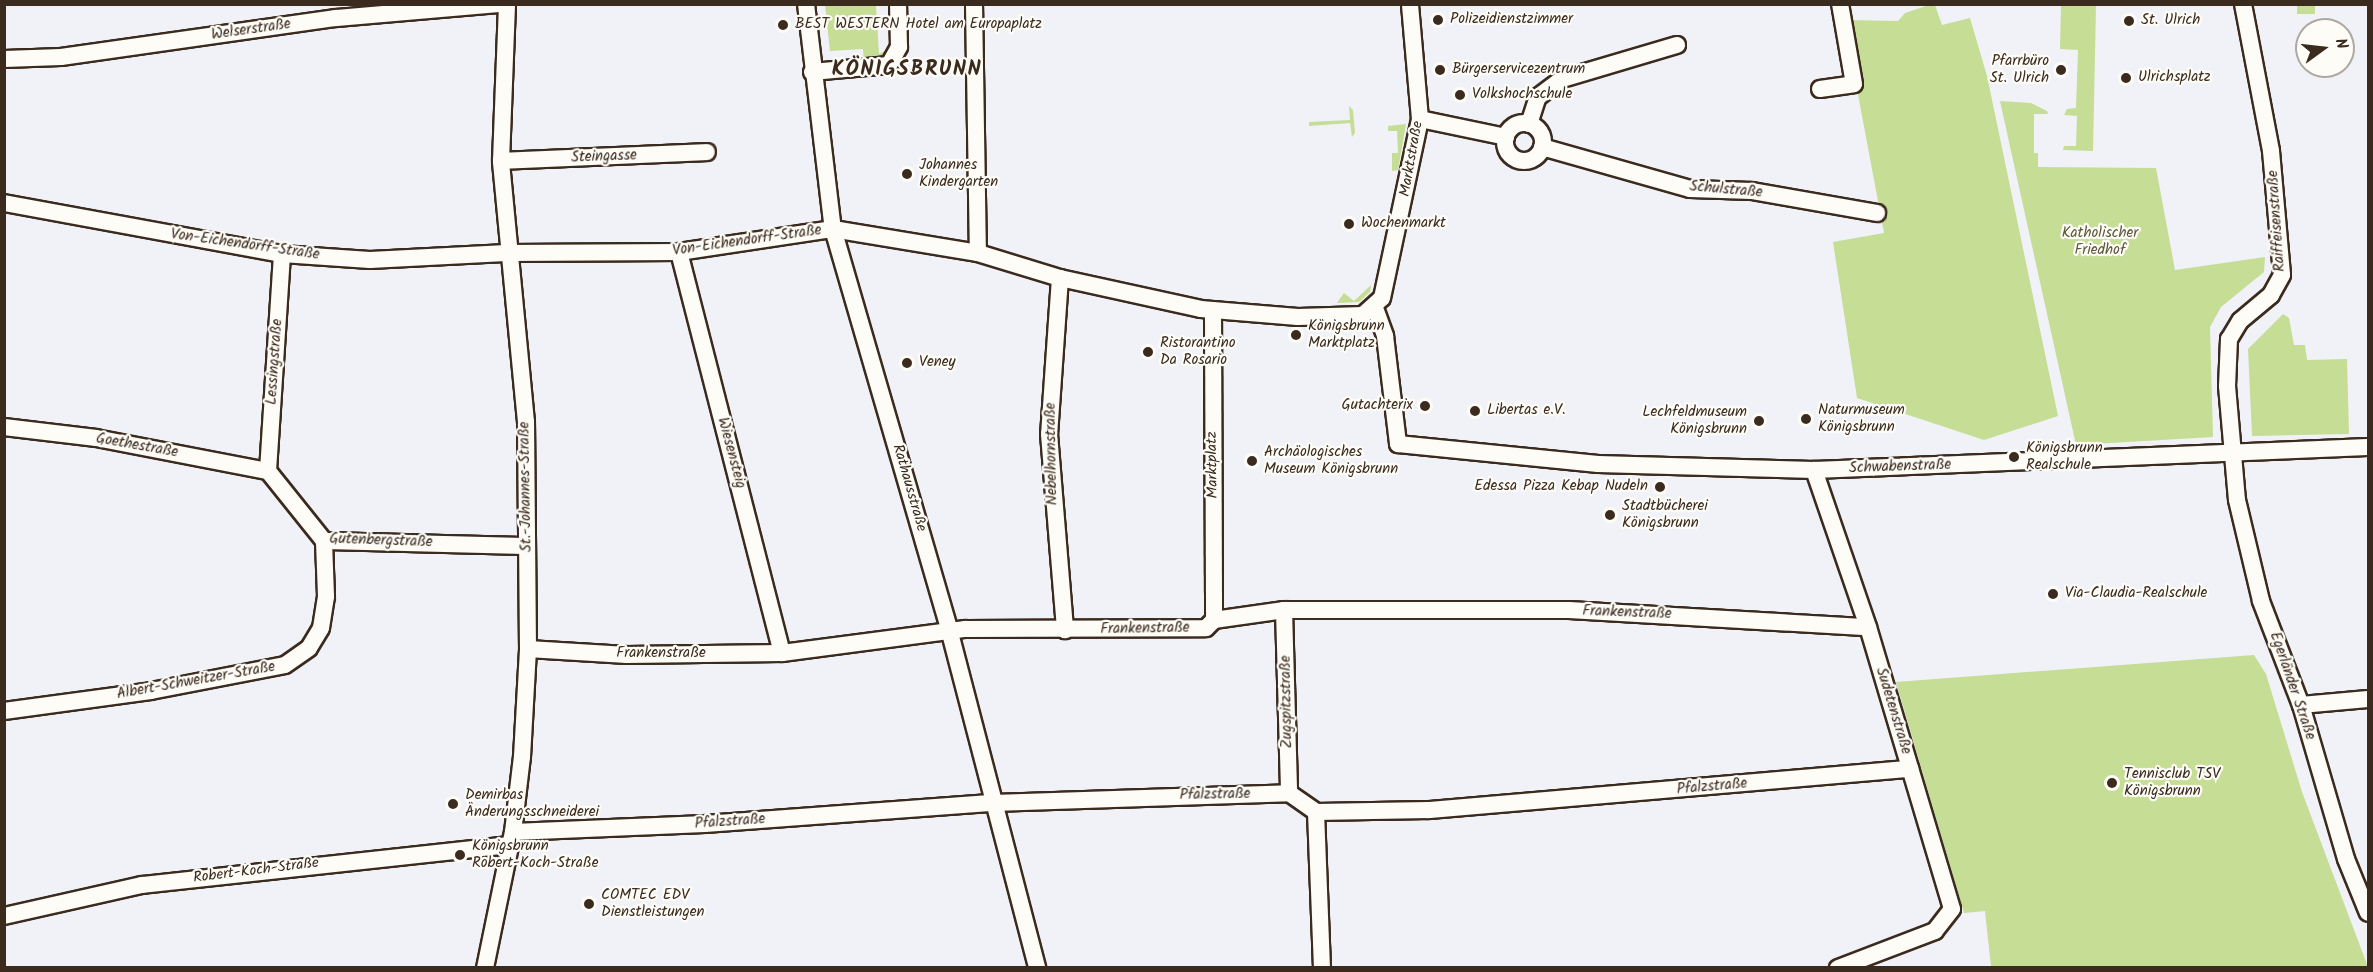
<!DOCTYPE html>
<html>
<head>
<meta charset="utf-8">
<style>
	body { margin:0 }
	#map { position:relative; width:2373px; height:972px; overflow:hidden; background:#f0f2f7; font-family:Kalam,sans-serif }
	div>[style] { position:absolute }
	.green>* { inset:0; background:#c5dd94; transform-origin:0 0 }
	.roads { filter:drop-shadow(2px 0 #3b2a1e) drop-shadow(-2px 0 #3b2a1e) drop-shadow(0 2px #3b2a1e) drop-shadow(0 -2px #3b2a1e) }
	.street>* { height:16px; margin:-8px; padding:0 8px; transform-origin:8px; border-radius:8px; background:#fdfcf7 }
	.street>.ring { margin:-8px; padding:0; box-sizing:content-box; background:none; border:16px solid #fdfcf7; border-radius:50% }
	.dots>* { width:16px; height:16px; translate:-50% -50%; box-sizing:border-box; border:3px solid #fdfcf7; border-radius:50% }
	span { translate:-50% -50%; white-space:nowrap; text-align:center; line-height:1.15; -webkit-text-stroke:4.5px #fdfcf7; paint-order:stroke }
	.poi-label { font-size:15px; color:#3b2a1e }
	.left { translate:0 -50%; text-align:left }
	.right { translate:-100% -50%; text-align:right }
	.street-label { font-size:15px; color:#3b2a1e }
	.park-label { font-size:15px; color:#5e573c }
	.district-label { font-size:21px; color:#3b2a1e; font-weight:700; letter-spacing:1.5px }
	.frame { position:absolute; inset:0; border:6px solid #3b2a1e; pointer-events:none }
	.north { position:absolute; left:2295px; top:18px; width:60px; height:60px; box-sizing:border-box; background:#fdfcf7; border:2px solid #afa8a0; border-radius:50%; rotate:75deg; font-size:16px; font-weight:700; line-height:24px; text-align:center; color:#3b2a1e }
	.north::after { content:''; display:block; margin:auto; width:21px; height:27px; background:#3b2a1e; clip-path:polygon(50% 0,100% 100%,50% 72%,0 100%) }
</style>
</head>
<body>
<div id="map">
	<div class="green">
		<i style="clip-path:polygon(1932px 4px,1935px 5px,1942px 25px,1970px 18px,1987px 76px,2058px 416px,1984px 440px,1857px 398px,1833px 242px,1884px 233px,1844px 20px,1898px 21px,1905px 13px)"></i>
		<i style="clip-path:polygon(825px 5px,876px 5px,879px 54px,892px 47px,886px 56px,864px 63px,863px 49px,830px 51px)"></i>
		<i style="clip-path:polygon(2061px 5px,2096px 5px,2093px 151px,2063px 150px,2064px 146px,2076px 146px,2077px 116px,2064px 115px,2067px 109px,2076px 108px,2078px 50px,2060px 49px)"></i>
		<i style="left:2297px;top:5px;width:18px;height:9px"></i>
		<i style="clip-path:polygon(2000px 101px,2031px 103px,2047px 111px,2048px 114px,2034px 114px,2034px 153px,2038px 153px,2038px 167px,2156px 168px,2175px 270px,2265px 257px,2264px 272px,2221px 307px,2210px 327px,2213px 437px,2076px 445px)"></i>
		<i style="clip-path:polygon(1349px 106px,1353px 110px,1355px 133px,1352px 137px,1350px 123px,1309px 126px,1309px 122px,1350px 120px)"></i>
		<i style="clip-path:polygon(1406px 124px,1398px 170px,1392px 171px,1392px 153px,1398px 153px,1397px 131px,1388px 131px,1388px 126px)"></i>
		<i style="clip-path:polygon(1371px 285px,1370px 292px,1359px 302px,1337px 303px,1344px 293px,1354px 301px)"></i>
		<i style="clip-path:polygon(2283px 314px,2289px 318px,2294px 345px,2305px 345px,2307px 360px,2347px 359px,2349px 434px,2252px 436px,2248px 349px)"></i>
		<i style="clip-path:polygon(2254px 655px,2266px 674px,2302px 792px,2368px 967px,1991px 967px,1985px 911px,1964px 913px,1896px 682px)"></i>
	</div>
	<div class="roads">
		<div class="street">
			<i style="left:806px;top:4px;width:227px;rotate:83.2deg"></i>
			<i style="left:833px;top:229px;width:421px;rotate:73.8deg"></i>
			<i style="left:950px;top:633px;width:346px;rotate:75.4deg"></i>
			<i style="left:974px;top:4px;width:249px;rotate:89.1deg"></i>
			<i style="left:2243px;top:4px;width:150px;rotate:79.2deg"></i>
			<i style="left:2271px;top:151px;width:124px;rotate:84.9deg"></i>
			<i style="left:2282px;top:275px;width:23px;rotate:119deg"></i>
			<i style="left:2271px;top:295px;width:40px;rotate:140deg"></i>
			<i style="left:2240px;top:321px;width:21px;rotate:121deg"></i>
			<i style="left:2229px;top:339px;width:47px;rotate:92.4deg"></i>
			<i style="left:2227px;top:386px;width:114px;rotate:85deg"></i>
			<i style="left:2237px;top:500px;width:104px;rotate:76.6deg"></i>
			<i style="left:2261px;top:601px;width:111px;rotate:69deg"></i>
			<i style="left:2301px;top:705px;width:160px;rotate:73.7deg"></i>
			<i style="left:2346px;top:859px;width:58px;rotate:67.8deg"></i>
			<i style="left:4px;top:59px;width:57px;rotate:-2deg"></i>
			<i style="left:61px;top:57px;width:278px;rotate:-8.1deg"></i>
			<i style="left:336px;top:18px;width:164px;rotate:-4.9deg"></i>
			<i style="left:812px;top:72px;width:77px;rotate:-5.2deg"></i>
			<i style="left:889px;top:65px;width:21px;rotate:-61deg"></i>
			<i style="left:899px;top:47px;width:43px;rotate:-91.3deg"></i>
			<i style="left:1820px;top:89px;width:34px;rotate:-8deg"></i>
			<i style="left:1854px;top:84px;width:81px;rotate:-99.9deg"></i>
			<i style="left:1420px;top:119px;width:88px;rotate:11.8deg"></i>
			<i class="ring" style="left:1505px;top:123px;width:22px;height:22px"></i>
			<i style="left:1529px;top:124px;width:28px;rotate:-72deg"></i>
			<i style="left:1538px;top:97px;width:30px;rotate:-37deg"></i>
			<i style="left:1562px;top:79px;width:120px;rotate:-16.5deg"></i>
			<i style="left:1542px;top:147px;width:154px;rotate:15.8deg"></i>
			<i style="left:1690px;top:189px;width:62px;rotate:1.8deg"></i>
			<i style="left:1752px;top:191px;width:127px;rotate:10deg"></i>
			<i style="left:501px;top:161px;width:206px;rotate:-2.5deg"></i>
			<i style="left:4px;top:203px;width:283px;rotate:10.4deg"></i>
			<i style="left:282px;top:254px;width:88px;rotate:3.9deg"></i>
			<i style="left:370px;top:260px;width:138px;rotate:-2.9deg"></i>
			<i style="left:508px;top:253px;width:171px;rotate:-0.3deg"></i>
			<i style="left:679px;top:252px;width:156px;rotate:-8.5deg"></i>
			<i style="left:833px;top:229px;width:147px;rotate:9.4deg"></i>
			<i style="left:978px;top:253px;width:86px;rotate:17deg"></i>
			<i style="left:1060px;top:278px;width:144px;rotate:12.4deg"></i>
			<i style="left:1201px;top:309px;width:97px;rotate:4.7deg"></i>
			<i style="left:1298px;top:317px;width:65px;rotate:-1.8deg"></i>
			<i style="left:1363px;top:315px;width:25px;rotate:-42deg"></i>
			<i style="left:1382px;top:298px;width:183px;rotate:-78deg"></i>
			<i style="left:1420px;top:119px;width:115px;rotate:-95deg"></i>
			<i style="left:679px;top:252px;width:414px;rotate:75.6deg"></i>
			<i style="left:1060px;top:278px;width:156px;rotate:94deg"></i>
			<i style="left:1049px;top:434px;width:197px;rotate:85.3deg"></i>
			<i style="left:1375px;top:308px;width:30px;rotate:70deg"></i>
			<i style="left:1385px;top:336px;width:109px;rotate:83.1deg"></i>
			<i style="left:1398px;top:444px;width:201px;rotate:5.7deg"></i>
			<i style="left:1598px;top:464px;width:216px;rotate:1.6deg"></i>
			<i style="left:1814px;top:470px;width:554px;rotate:-2.38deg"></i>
			<i style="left:1213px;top:311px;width:309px;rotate:89.8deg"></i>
			<i style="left:4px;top:427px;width:93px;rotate:6.8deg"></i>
			<i style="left:96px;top:438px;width:175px;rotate:10.9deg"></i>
			<i style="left:1814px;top:470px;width:166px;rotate:71deg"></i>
			<i style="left:1868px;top:627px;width:294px;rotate:73.4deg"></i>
			<i style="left:1952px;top:909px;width:28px;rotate:128deg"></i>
			<i style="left:1935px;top:931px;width:104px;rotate:159.1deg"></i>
			<i style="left:268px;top:471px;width:90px;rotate:51.3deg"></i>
			<i style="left:324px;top:541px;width:202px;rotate:1.4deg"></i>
			<i style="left:268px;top:471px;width:217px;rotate:-86.3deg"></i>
			<i style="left:1284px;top:610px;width:183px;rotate:88.4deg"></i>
			<i style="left:528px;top:649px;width:99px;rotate:3.5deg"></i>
			<i style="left:627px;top:655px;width:155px;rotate:-0.7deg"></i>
			<i style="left:782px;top:653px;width:185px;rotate:-7.5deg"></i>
			<i style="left:965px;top:629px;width:241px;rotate:-0.2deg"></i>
			<i style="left:1206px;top:628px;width:11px;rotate:-45deg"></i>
			<i style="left:1214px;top:620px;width:71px;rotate:-8.1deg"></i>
			<i style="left:1284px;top:610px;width:285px"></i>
			<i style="left:1569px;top:610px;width:299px;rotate:3.3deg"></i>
			<i style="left:2301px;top:705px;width:67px;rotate:-5.1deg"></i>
			<i style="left:4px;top:711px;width:148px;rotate:-7.7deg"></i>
			<i style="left:151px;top:691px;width:136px;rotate:-11deg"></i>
			<i style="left:285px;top:665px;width:29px;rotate:-35deg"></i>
			<i style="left:309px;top:648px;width:23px;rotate:-59deg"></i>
			<i style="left:321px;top:628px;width:32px;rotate:-81deg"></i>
			<i style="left:326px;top:596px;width:55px;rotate:-92.1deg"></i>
			<i style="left:1316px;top:812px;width:156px;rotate:87.8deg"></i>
			<i style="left:513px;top:832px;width:192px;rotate:-2.4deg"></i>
			<i style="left:705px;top:824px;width:289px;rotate:-4.2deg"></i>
			<i style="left:993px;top:803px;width:296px;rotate:-1.9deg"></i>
			<i style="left:1289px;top:793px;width:33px;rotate:35deg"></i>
			<i style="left:1316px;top:812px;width:113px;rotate:-1deg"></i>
			<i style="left:1429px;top:810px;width:483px;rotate:-4.9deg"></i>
			<i style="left:4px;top:916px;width:141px;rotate:-12.7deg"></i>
			<i style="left:142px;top:885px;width:371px;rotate:-6.2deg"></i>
			<i style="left:485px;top:968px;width:139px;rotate:-78.4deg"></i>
			<i style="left:513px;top:832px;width:76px;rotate:-83.2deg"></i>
			<i style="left:522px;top:757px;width:108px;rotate:-86.8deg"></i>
			<i style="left:528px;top:649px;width:227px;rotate:-90.5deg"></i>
			<i style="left:526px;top:422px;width:262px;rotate:-95.5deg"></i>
			<i style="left:501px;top:161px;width:157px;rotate:-87.8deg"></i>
		</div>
	</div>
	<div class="dots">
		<i style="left:1438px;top:20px;background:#3b2a1e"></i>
		<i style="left:2129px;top:21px;background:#3b2a1e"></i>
		<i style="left:783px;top:25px;background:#3b2a1e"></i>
		<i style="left:1440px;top:70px;background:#3b2a1e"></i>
		<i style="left:2061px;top:70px;background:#3b2a1e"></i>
		<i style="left:2126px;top:78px;background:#3b2a1e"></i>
		<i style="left:1460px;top:95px;background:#3b2a1e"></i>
		<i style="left:907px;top:174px;background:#3b2a1e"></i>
		<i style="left:1349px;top:224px;background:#3b2a1e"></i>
		<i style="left:1296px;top:335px;background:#3b2a1e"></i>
		<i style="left:1148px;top:352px;background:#3b2a1e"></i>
		<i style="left:907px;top:363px;background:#3b2a1e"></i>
		<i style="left:1425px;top:406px;background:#3b2a1e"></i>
		<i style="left:1475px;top:411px;background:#3b2a1e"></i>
		<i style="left:1806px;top:419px;background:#3b2a1e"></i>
		<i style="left:1759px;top:421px;background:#3b2a1e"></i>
		<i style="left:2014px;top:457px;background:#3b2a1e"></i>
		<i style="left:1252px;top:461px;background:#3b2a1e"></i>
		<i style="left:1660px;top:487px;background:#3b2a1e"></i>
		<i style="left:1610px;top:515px;background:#3b2a1e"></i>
		<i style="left:2053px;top:594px;background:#3b2a1e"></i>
		<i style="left:2112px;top:783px;background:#3b2a1e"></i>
		<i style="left:453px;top:804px;background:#3b2a1e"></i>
		<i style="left:460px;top:855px;background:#3b2a1e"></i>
		<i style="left:589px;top:904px;background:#3b2a1e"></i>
	</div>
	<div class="poi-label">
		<span class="left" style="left:1450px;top:20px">Polizeidienstzimmer</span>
		<span class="left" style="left:2141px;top:21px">St. Ulrich</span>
		<span class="left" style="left:795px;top:25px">BEST WESTERN Hotel am Europaplatz</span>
		<span class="right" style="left:2049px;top:70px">Pfarrbüro<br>St. Ulrich</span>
		<span class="left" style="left:1452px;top:70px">Bürgerservicezentrum</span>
		<span class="left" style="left:2138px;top:78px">Ulrichsplatz</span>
		<span class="left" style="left:1472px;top:95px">Volkshochschule</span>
		<span class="left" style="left:919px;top:174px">Johannes<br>Kindergarten</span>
		<span class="left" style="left:1361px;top:224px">Wochenmarkt</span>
		<span class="left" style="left:1308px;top:335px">Königsbrunn<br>Marktplatz</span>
		<span class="left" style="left:1160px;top:352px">Ristorantino<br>Da Rosario</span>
		<span class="left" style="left:919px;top:363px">Veney</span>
		<span class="right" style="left:1413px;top:406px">Gutachterix</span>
		<span class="left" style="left:1818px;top:419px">Naturmuseum<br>Königsbrunn</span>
		<span class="left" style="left:1487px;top:411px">Libertas e.V.</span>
		<span class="right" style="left:1747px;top:421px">Lechfeldmuseum<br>Königsbrunn</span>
		<span class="left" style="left:2026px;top:457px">Königsbrunn<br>Realschule</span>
		<span class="left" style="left:1264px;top:461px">Archäologisches<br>Museum Königsbrunn</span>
		<span class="right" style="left:1648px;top:487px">Edessa Pizza Kebap Nudeln</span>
		<span class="left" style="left:1622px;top:515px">Stadtbücherei<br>Königsbrunn</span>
		<span class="left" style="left:2065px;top:594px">Via-Claudia-Realschule</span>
		<span class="left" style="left:2124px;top:783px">Tennisclub TSV<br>Königsbrunn</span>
		<span class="left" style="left:465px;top:804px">Demirbas<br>Änderungsschneiderei</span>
		<span class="left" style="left:472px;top:855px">Königsbrunn<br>Robert-Koch-Straße</span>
		<span class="left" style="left:601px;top:904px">COMTEC EDV<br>Dienstleistungen</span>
	</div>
	<div class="street-label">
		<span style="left:251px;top:30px;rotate:-8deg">Welserstraße</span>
		<span style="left:604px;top:157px;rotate:-2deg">Steingasse</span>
		<span style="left:1412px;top:159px;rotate:-80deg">Marktstraße</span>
		<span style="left:1726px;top:190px;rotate:5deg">Schulstraße</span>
		<span style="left:2277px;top:221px;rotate:-94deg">Raiffeisenstraße</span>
		<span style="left:747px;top:241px;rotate:-8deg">Von-Eichendorff-Straße</span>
		<span style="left:245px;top:245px;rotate:8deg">Von-Eichendorff-Straße</span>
		<span style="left:275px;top:362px;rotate:-86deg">Lessingstraße</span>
		<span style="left:137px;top:446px;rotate:10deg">Goethestraße</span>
		<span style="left:731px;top:453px;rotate:75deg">Wiesensteig</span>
		<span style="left:1052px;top:454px;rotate:-91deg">Nebelhornstraße</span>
		<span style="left:1213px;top:465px;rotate:-91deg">Marktplatz</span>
		<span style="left:1900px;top:467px;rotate:-2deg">Schwabenstraße</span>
		<span style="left:526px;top:487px;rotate:-91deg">St.-Johannes-Straße</span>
		<span style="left:909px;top:488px;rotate:74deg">Rathausstraße</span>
		<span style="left:381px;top:541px;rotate:2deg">Gutenbergstraße</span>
		<span style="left:1627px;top:613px;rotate:2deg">Frankenstraße</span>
		<span style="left:1145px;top:629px;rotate:-1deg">Frankenstraße</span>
		<span style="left:661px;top:654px">Frankenstraße</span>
		<span style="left:196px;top:681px;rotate:-10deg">Albert-Schweitzer-Straße</span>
		<span style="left:2292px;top:686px;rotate:71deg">Egerländer Straße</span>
		<span style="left:1287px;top:702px;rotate:-91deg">Zugspitzstraße</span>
		<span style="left:1893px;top:711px;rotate:73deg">Sudetenstraße</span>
		<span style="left:1712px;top:787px;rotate:-5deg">Pfalzstraße</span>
		<span style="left:1215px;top:795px;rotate:-1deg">Pfalzstraße</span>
		<span style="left:730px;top:822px;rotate:-4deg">Pfalzstraße</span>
		<span style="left:256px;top:871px;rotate:-7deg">Robert-Koch-Straße</span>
	</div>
	<div class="park-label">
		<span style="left:2100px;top:242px">Katholischer<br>Friedhof</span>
	</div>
	<div class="district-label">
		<span style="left:907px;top:70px">KÖNIGSBRUNN</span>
	</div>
	<div class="frame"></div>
	<div class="north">N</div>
</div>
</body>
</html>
